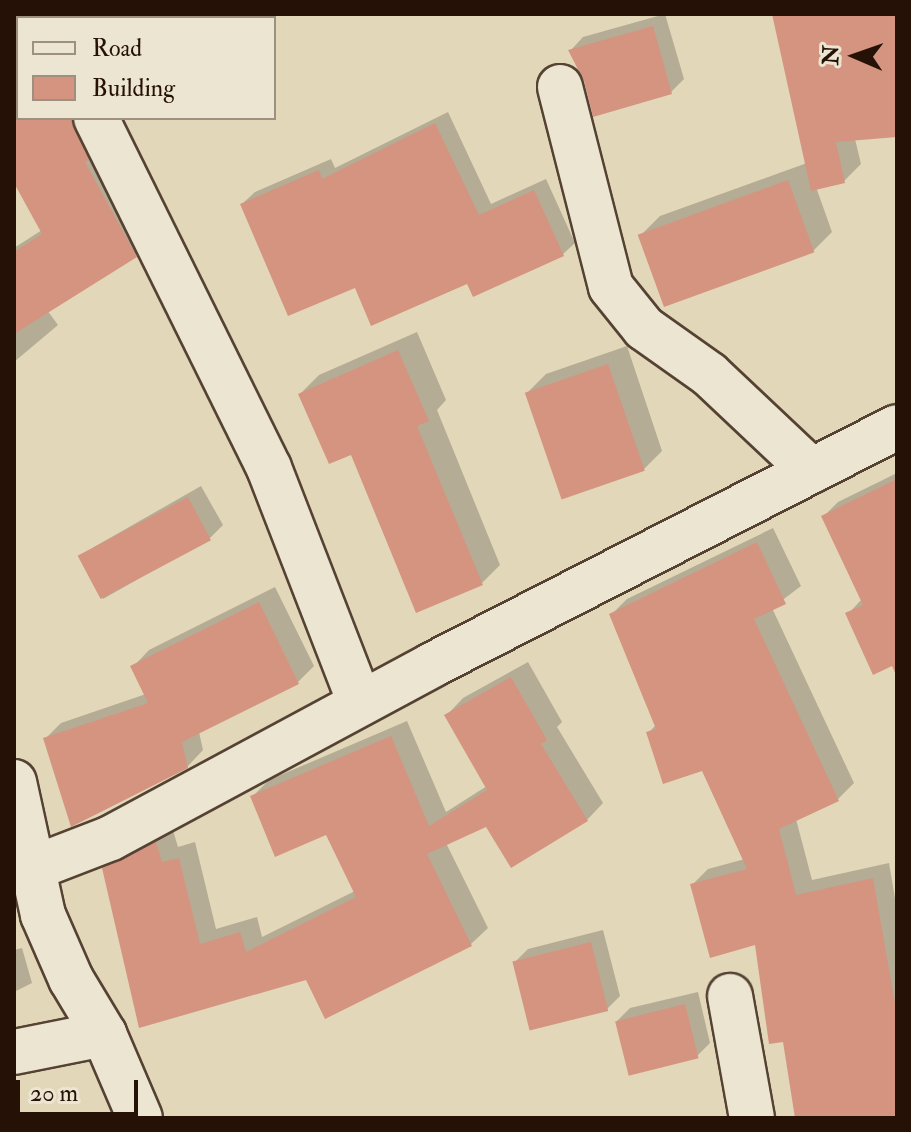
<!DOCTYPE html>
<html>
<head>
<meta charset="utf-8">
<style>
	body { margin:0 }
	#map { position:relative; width:911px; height:1132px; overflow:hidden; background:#e2d7b9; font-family:"IM FELL Double Pica",serif }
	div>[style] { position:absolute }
	.shadow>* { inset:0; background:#0003 }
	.building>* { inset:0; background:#d59480; transform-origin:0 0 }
	.roads { filter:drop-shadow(2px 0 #554233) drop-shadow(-2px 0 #554233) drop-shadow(0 2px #554233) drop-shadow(0 -2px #554233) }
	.minor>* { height:44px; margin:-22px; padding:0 22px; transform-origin:22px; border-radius:22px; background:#ece5d2 }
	span { translate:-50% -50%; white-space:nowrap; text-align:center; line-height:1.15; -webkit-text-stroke:7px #ece5d2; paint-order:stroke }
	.frame { position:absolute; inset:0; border:16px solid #261106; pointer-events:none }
	.legend { position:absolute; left:16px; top:16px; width:260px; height:104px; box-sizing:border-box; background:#ece5d2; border:2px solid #9d9080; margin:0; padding:10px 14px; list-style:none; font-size:24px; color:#261106 }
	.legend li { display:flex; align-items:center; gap:16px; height:40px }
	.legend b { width:40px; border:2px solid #9d9080 }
	.north { position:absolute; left:815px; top:16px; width:80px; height:80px; -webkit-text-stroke:6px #ece5d2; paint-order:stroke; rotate:272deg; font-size:22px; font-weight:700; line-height:32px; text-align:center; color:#261106 }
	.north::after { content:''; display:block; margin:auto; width:28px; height:36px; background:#261106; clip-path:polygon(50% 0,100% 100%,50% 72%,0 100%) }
	.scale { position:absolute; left:16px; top:1080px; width:122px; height:36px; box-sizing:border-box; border:4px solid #261106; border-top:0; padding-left:10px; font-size:24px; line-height:28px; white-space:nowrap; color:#261106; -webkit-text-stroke:6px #ece5d2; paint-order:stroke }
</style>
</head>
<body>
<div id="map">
	<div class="shadow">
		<i style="clip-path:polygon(665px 14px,684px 79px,671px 92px,586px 80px,571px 50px,583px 37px)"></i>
		<i style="clip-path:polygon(776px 14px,897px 14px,897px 135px,855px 139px,861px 164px,844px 181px,816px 187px,832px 232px,813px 251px,641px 235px,660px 216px,807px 163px)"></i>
		<i style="clip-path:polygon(18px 112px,18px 118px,91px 118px,151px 239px,135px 255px,47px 310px,58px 325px,14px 362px,14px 248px,42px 230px,14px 179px)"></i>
		<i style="clip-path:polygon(448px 112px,491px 204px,546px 179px,575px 243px,562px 255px,468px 281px,356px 286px,242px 204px,255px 192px,331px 159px,335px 168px)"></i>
		<i style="clip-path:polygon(417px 332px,446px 400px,437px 410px,500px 565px,482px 583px,300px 394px,319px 375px)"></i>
		<i style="clip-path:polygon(627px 346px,662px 451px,643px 470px,527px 393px,546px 374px)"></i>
		<i style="clip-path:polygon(897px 473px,897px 662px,848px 614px,862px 599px,823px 517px,838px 502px)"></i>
		<i style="clip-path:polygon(201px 486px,223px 525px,210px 538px,103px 599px,81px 560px,94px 547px)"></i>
		<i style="clip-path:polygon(773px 528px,801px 586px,772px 608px,854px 783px,838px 799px,796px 819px,812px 880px,889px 863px,897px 910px,897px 1118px,797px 1118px,784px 1039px,757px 943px,692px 885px,708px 869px,745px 859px,703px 769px,648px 733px,657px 724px,611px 615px,627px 599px)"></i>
		<i style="clip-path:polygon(275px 587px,314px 666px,298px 682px,199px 732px,203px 750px,187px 767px,45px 739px,61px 723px,146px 694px,133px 667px,149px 650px)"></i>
		<i style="clip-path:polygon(528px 662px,562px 722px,557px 727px,603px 803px,587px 820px,487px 825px,446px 843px,488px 928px,471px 944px,307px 978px,141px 1026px,105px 869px,121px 852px,172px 827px,178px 847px,195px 842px,216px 929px,257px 917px,262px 937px,355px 891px,327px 832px,252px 797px,269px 780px,407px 721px,446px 812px,487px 786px,447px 715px,463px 698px)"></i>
		<i style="clip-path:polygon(603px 930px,620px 996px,607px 1009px,515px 962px,528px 949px)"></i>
		<i style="clip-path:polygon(22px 948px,32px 983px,14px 992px,14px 950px)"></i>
		<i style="clip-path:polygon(698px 992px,710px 1043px,697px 1056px,617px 1021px,630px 1008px)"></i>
	</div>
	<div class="building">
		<i style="clip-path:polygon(772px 14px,897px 14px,897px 137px,836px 142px,845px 183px,811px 191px)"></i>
		<i style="clip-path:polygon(653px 26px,672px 94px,593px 117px,584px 81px,568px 50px)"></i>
		<i style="clip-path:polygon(14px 118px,71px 118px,89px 160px,85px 162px,137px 257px,14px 334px,14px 252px,42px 234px,14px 183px)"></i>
		<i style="clip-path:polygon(435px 123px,479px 215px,534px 190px,564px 256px,473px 297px,467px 284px,371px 326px,355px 288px,288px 316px,240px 204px,319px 170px,322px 179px)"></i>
		<i style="left:788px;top:180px;width:77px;height:160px;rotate:70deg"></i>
		<i style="clip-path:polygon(398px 350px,429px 421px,417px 426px,483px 585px,416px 613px,351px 455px,329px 464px,298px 394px)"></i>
		<i style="left:608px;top:364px;width:113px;height:88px;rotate:71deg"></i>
		<i style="clip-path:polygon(897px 479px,897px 677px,892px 666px,873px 675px,845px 613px,863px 605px,821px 516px)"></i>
		<i style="left:188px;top:497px;width:49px;height:125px;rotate:62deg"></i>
		<i style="clip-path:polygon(757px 542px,786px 604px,754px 619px,839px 801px,779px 829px,796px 895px,873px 878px,897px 1015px,897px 1118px,795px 1118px,783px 1042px,769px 1044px,755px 945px,710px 958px,690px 884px,747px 869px,702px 771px,663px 784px,646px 732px,656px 729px,609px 614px)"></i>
		<i style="clip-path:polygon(259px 602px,299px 684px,182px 742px,188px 768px,71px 827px,43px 738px,148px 703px,130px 666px)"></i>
		<i style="clip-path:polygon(511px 677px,547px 740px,541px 744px,588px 821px,511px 868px,486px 827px,427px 854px,472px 946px,325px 1019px,306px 980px,139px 1028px,102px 868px,156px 842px,162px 862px,179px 858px,200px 944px,240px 932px,246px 952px,356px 897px,326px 835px,275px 857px,250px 796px,391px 736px,429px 826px,487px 790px,444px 715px)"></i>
		<i style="left:591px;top:942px;width:71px;height:81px;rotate:76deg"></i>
		<i style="left:685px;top:1004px;width:56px;height:72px;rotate:76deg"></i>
	</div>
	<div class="roads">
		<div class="minor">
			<i style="left:45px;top:14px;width:4px;rotate:63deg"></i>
			<i style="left:560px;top:87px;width:206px;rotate:75.7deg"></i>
			<i style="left:611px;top:287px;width:53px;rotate:51.2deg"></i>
			<i style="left:644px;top:328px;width:80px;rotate:35.3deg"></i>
			<i style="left:709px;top:374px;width:141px;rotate:43.3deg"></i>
			<i style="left:96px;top:118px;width:390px;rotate:63.7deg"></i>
			<i style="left:269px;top:468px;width:252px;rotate:68.8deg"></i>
			<i style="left:14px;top:782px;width:136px;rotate:77.7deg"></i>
			<i style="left:43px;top:915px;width:70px;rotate:66.4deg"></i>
			<i style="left:71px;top:979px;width:64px;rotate:59deg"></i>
			<i style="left:104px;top:1034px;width:91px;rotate:66.8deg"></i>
			<i style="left:31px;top:869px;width:86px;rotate:-21.2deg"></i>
			<i style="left:111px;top:838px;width:365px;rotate:-28.3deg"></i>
			<i style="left:432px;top:665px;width:522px;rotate:-27.1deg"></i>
			<i style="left:730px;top:996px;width:124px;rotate:79.8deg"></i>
			<i style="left:14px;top:1052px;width:92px;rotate:-11.3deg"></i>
		</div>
	</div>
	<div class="frame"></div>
	<ul class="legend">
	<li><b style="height:10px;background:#ece5d2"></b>Road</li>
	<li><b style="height:22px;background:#d59480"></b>Building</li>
	</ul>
	<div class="north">N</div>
	<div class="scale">20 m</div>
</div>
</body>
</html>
